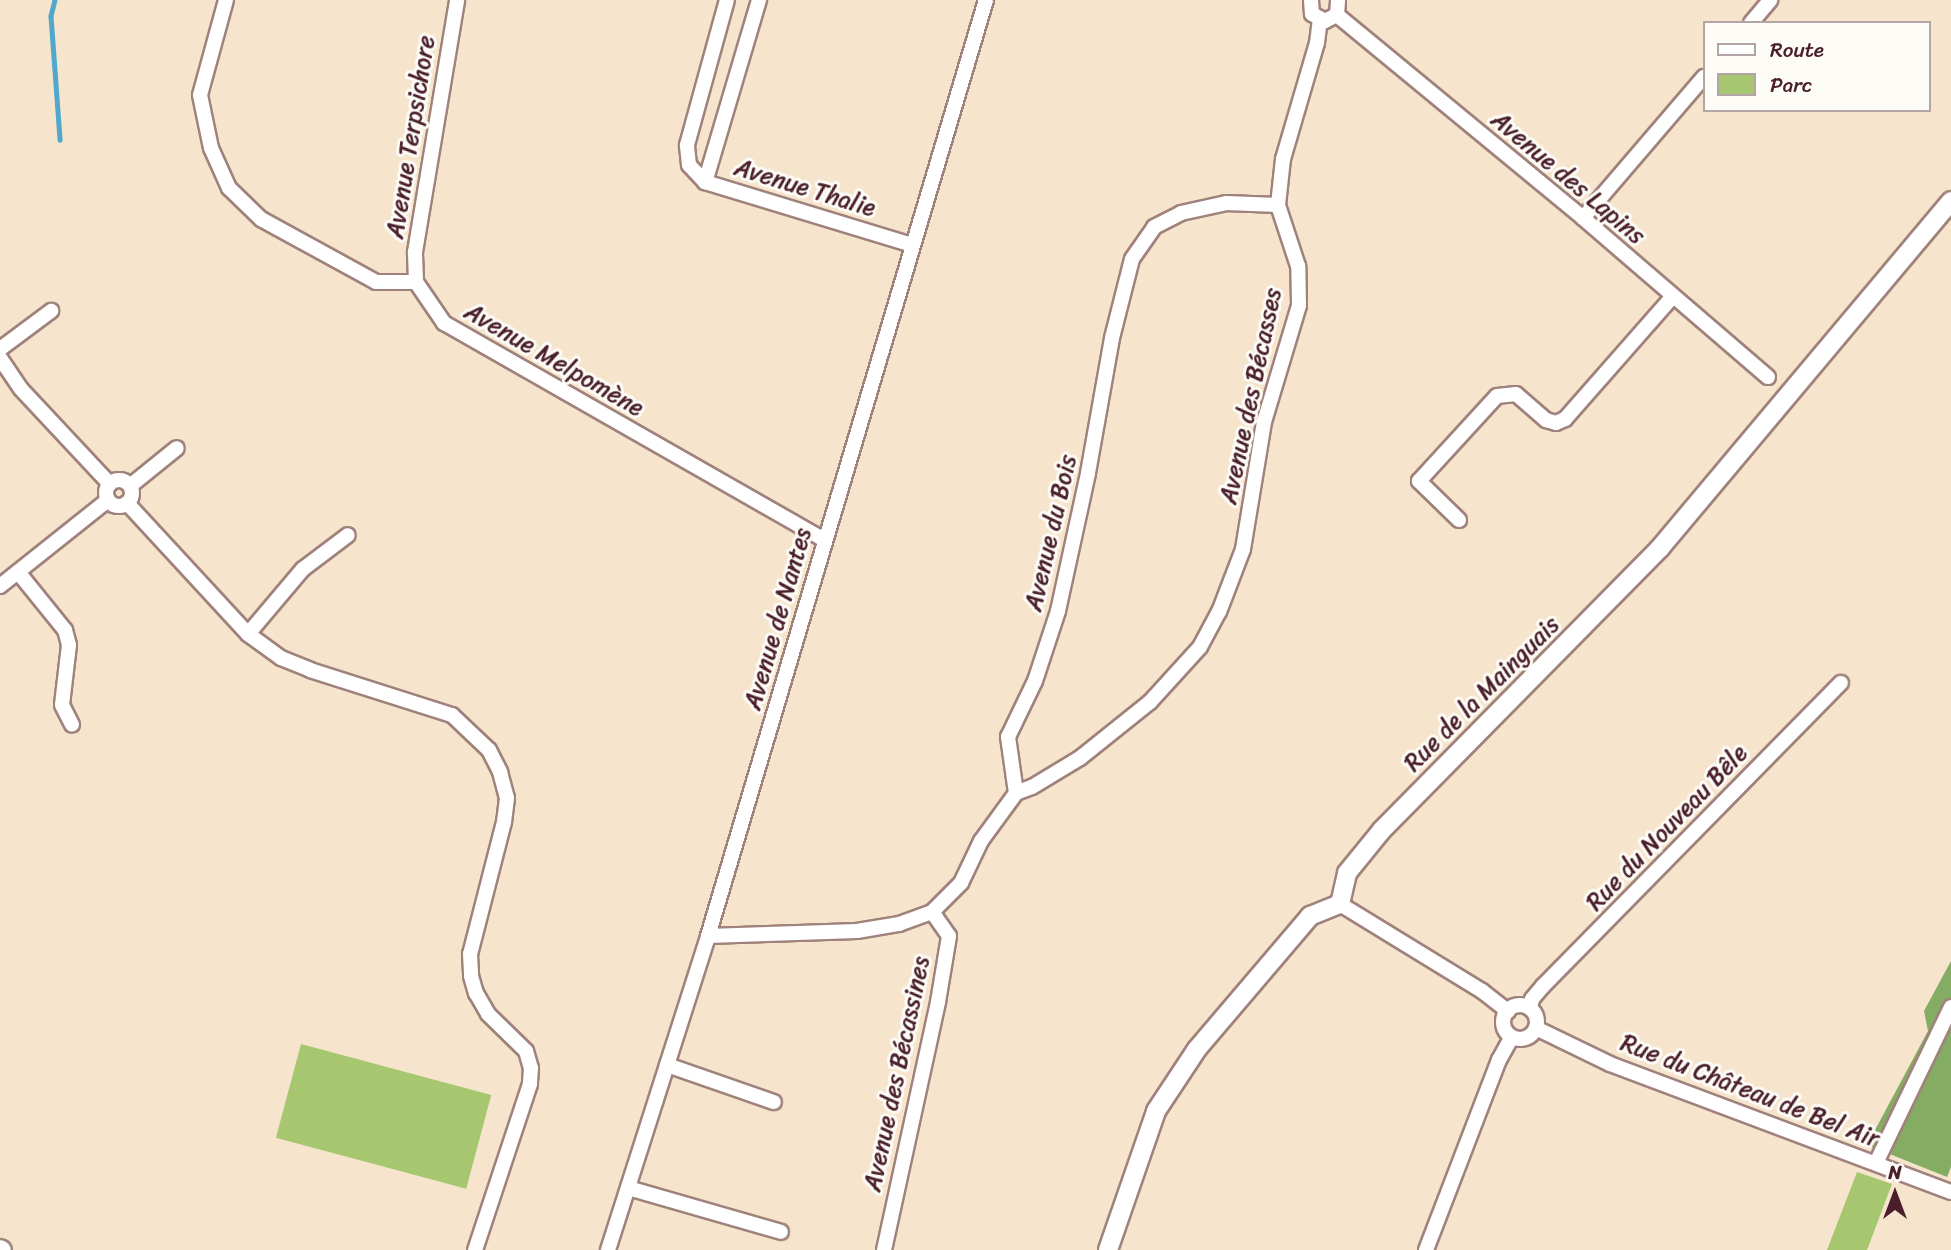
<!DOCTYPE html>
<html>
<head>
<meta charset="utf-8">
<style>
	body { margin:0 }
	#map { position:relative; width:1951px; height:1250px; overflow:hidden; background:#f6e4cc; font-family:Sriracha,sans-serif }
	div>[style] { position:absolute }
	.green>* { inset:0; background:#a6c770; transform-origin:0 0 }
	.forest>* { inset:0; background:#84ac62 }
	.stream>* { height:4.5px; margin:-2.25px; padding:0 2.25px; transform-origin:2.25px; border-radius:2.25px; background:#50a8cd }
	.roads { filter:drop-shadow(2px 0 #a0827c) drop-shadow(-2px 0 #a0827c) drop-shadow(0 2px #a0827c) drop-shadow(0 -2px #a0827c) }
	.minor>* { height:14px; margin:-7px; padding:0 7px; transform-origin:7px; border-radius:7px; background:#fff }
	.minor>.ring { margin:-7px; padding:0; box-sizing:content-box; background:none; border:14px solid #fff; border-radius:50% }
	.tertiary>* { height:18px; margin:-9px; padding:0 9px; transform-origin:9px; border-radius:9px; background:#fff }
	span { translate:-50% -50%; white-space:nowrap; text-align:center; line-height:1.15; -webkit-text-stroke:6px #fdfcf7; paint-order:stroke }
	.street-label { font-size:24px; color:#4a1f2b }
	.legend { position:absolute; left:1703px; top:21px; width:228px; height:91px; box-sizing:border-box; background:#fdfcf7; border:2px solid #b5a4a5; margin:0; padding:9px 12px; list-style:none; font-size:21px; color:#4a1f2b }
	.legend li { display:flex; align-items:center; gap:14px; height:35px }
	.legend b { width:35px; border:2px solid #b5a4a5 }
	.north { position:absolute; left:1860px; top:1159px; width:70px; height:70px; -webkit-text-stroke:5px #fdfcf7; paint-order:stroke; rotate:0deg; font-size:19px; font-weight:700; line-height:28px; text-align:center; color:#4a1f2b }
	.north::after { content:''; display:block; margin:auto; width:24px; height:32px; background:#4a1f2b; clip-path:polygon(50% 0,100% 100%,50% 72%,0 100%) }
</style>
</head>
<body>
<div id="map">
	<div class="green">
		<i style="left:301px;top:1044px;width:197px;height:97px;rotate:15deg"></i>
		<i style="clip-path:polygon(1857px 1172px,1892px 1184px,1867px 1250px,1827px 1250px)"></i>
	</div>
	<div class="forest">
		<i style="clip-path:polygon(1951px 961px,1951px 1167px,1947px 1177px,1867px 1145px,1928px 1031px,1924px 1011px)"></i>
	</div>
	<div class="stream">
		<i style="left:55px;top:0;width:16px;rotate:104deg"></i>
		<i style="left:51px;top:16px;width:124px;rotate:85.8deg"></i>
	</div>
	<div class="roads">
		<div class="minor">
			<i style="left:226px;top:0;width:98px;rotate:105.3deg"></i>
			<i style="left:200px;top:95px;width:54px;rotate:78.3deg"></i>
			<i style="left:211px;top:148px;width:44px;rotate:65.8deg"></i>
			<i style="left:229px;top:188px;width:45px;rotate:44.1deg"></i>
			<i style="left:261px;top:219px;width:131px;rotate:28.7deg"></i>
			<i style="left:376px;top:282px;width:40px"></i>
			<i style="left:416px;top:282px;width:50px;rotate:55.7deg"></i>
			<i style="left:444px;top:323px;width:438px;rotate:29.7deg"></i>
			<i style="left:759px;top:0;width:190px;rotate:106.5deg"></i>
			<i style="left:705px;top:182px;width:217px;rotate:16.9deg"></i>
			<i style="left:1311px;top:0;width:14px;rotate:86deg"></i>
			<i style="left:1312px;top:14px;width:15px;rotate:28deg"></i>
			<i style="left:1325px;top:21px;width:13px;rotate:-27deg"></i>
			<i style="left:1337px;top:15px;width:15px;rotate:-86deg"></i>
			<i style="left:1337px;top:15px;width:319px;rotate:39.5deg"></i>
			<i style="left:1583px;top:218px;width:244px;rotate:40.7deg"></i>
			<i style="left:1751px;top:23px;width:30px;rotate:-50deg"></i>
			<i style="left:705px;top:182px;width:23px;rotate:-133deg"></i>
			<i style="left:689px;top:165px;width:20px;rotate:-96deg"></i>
			<i style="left:687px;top:145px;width:150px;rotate:-74.6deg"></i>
			<i style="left:1583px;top:218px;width:186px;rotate:-49.4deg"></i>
			<i style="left:416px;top:282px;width:30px;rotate:-92deg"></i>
			<i style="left:415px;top:252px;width:255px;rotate:-80.5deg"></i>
			<i style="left:0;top:349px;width:64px;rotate:-36.7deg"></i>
			<i style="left:0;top:358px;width:37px;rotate:56deg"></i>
			<i style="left:21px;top:389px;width:130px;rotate:46.9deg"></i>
			<i class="ring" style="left:106px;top:480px;width:12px;height:12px"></i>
			<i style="left:130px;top:486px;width:60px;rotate:-39deg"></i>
			<i style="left:127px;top:503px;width:178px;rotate:47.3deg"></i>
			<i style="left:248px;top:634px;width:41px;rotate:36deg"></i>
			<i style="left:281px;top:658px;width:31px;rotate:22deg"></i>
			<i style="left:310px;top:670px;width:149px;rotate:17.6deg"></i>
			<i style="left:452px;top:715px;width:51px;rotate:43.4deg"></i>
			<i style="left:489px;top:750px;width:25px;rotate:63deg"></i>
			<i style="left:500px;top:772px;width:27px;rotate:75deg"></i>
			<i style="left:507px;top:798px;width:24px;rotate:97deg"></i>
			<i style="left:504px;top:822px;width:136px;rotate:104.4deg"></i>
			<i style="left:470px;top:954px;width:22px;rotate:87deg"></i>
			<i style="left:471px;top:976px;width:18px;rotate:74deg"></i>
			<i style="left:476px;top:993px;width:24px;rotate:60deg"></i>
			<i style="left:488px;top:1014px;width:53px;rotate:44.2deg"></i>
			<i style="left:526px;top:1051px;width:18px;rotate:74deg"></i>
			<i style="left:531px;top:1068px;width:16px;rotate:94deg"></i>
			<i style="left:530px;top:1084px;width:175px;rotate:108.3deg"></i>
			<i style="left:1459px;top:520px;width:56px;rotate:-135.7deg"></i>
			<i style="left:1419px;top:481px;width:115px;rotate:-47.5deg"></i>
			<i style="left:1497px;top:396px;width:19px;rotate:-6deg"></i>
			<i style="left:1516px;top:394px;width:40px;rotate:41deg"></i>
			<i style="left:1546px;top:420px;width:10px;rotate:17deg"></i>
			<i style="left:1556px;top:423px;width:10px;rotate:-24deg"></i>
			<i style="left:1565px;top:419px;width:162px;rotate:-48.7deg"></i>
			<i style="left:18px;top:572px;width:75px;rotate:51deg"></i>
			<i style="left:65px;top:630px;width:16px;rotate:75deg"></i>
			<i style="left:69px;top:645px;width:60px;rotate:96.7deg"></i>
			<i style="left:62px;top:705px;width:22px;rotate:63deg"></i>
			<i style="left:0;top:586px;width:138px;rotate:-38.5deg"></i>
			<i style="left:248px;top:634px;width:85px;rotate:-49.8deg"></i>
			<i style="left:303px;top:569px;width:56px;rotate:-37.1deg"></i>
			<i style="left:1016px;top:793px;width:17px;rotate:-21deg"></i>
			<i style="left:1032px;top:787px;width:56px;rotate:-31.1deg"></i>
			<i style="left:1080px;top:758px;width:90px;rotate:-38.7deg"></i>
			<i style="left:1150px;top:702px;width:74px;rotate:-47.7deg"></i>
			<i style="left:1200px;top:647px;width:40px;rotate:-62deg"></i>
			<i style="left:1219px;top:612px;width:67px;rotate:-69.1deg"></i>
			<i style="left:1243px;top:549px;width:129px;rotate:-80.6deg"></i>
			<i style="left:1264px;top:422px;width:122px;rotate:-73.3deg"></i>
			<i style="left:1299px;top:305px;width:39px;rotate:-91deg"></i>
			<i style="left:1298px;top:266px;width:64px;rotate:-108.2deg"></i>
			<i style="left:1340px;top:904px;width:167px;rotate:31.5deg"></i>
			<i style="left:1482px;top:991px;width:33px;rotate:38deg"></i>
			<i style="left:708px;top:936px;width:149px;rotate:-1.9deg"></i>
			<i style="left:857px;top:931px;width:43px;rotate:-9.5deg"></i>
			<i style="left:899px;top:924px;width:35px;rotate:-20deg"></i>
			<i style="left:932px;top:912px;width:41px;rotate:-45deg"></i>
			<i style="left:961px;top:883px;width:47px;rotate:-64.5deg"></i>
			<i style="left:981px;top:841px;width:59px;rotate:-53.9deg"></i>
			<i style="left:1016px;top:793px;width:57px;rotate:-98.1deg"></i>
			<i style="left:1008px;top:737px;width:62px;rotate:-64.3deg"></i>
			<i style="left:1035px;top:681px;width:74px;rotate:-71.8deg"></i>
			<i style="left:1058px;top:611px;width:141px;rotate:-77.7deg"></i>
			<i style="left:1088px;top:473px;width:137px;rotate:-79.9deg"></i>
			<i style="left:1112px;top:338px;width:81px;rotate:-75.8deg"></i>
			<i style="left:1132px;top:259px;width:39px;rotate:-55deg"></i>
			<i style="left:1154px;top:227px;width:30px;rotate:-27deg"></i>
			<i style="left:1181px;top:213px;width:46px;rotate:-12.5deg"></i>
			<i style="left:1226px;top:203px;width:52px;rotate:2.2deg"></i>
			<i style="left:1278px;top:205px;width:46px;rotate:-83.8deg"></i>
			<i style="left:1283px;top:159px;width:121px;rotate:-73.7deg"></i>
			<i style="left:1317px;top:43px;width:23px;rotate:-83deg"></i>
			<i class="ring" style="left:1503px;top:1005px;width:20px;height:20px"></i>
			<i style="left:1530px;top:1008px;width:9px;rotate:-77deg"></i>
			<i style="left:1532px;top:999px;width:17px;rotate:-50deg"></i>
			<i style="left:1543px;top:986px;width:425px;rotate:-45.5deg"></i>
			<i style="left:1536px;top:1028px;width:82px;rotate:25.9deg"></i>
			<i style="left:1610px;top:1064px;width:364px;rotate:20.6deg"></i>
			<i style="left:667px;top:1065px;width:113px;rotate:19.1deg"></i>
			<i style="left:1876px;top:1163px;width:173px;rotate:-64.3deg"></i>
			<i style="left:628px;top:1188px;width:159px;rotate:16deg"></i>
			<i style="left:608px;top:1250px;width:330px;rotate:-72.3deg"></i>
			<i style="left:708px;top:936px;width:976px;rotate:-73.46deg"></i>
			<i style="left:884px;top:1250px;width:254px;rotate:-77.7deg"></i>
			<i style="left:938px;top:1002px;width:67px;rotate:-80.5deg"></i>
			<i style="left:949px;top:936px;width:29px;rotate:-125deg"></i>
			<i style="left:1426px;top:1250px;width:204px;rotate:-69deg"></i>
			<i style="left:1499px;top:1060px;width:26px;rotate:-61deg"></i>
		</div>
		<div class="tertiary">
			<i style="left:0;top:1249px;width:2px;rotate:27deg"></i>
			<i style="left:1108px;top:1250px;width:147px;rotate:-70.9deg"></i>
			<i style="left:1156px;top:1111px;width:74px;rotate:-56.5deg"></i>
			<i style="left:1197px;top:1049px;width:175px;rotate:-49.6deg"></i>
			<i style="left:1310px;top:916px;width:32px;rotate:-22deg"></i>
			<i style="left:1340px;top:904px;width:32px;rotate:-77deg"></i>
			<i style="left:1347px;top:873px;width:55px;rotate:-50.9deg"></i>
			<i style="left:1382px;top:830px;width:396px;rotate:-45.4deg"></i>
			<i style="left:1660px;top:548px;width:453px;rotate:-50deg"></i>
		</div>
	</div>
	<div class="street-label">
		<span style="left:411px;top:137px;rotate:-81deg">Avenue Terpsichore</span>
		<span style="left:1568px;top:178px;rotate:40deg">Avenue des Lapins</span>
		<span style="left:805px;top:188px;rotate:17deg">Avenue Thalie</span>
		<span style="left:554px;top:360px;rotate:30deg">Avenue Melpomène</span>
		<span style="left:1251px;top:396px;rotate:-78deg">Avenue des Bécasses</span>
		<span style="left:1051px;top:533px;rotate:-77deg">Avenue du Bois</span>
		<span style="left:778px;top:619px;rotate:-74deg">Avenue de Nantes</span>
		<span style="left:1482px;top:694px;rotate:-45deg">Rue de la Mainguais</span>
		<span style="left:1667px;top:828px;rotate:-46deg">Rue du Nouveau Bêle</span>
		<span style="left:897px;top:1074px;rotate:-78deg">Avenue des Bécassines</span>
		<span style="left:1750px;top:1091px;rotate:21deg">Rue du Château de Bel Air</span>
	</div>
	<ul class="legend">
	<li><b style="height:9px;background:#fff"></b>Route</li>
	<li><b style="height:19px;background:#a6c770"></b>Parc</li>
	</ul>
	<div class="north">N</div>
</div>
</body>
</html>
